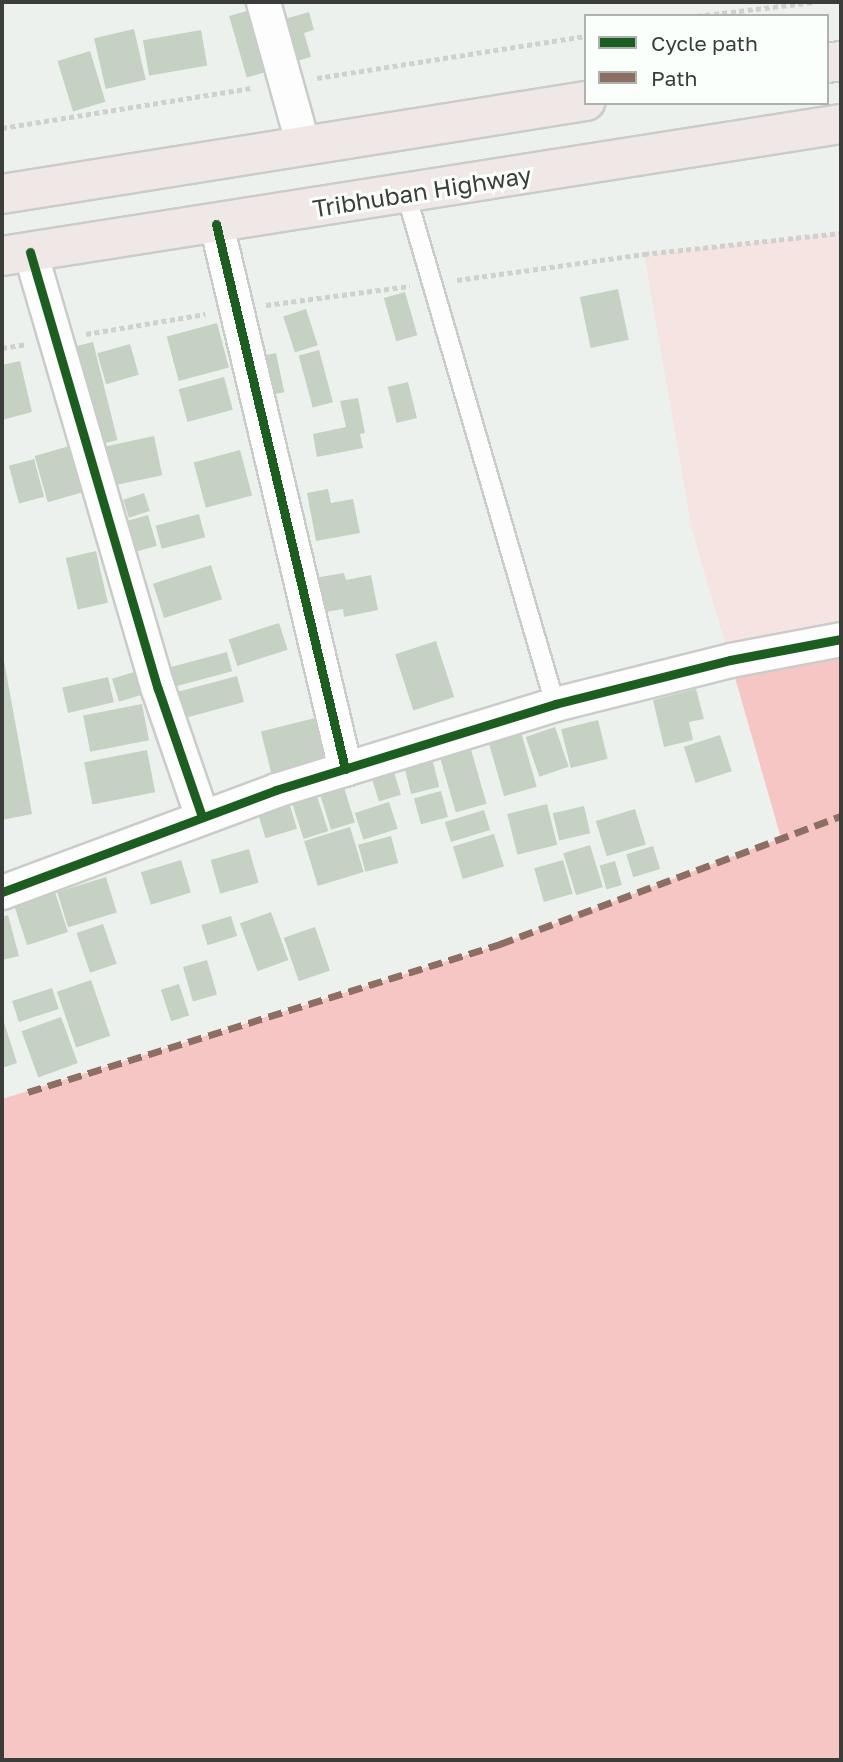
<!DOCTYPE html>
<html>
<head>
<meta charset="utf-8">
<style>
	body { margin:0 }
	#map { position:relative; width:843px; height:1762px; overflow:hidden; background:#edf1ed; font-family:"Golos Text",sans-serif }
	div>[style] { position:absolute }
	.green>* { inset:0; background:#f5e4e2 }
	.forest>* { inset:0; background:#f6c6c5 }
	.building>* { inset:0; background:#c5d2c3; transform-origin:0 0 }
	.path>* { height:4.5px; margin-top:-2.25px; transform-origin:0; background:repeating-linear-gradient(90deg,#cfd1cf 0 5px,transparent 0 8.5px) }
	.roads { filter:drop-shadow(2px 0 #c9ccc9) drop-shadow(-2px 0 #c9ccc9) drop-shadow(0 2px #c9ccc9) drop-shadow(0 -2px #c9ccc9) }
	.lane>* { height:18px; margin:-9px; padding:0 9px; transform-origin:9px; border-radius:9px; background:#fcfdfc }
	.street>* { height:33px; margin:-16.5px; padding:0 16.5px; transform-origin:16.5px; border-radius:16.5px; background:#fcfdfc }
	.highway>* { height:38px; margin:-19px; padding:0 19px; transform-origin:19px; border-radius:19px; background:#f0e8e7 }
	.quiet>* { height:7px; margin-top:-3.5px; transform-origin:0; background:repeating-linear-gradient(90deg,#8d6e63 0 14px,transparent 0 21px) }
	.cycleway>* { height:9px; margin:-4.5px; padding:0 4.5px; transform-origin:4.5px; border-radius:4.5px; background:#1b5e20 }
	span { translate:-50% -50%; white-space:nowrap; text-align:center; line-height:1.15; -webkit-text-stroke:6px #fbfffb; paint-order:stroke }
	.street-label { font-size:24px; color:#3b3d3a }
	.frame { position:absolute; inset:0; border:4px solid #3b3d3a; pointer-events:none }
	.legend { position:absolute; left:584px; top:14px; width:245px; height:91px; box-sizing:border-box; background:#fbfffb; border:2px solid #aeb1ae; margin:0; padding:9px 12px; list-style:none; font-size:21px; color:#3b3d3a }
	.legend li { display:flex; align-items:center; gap:14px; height:35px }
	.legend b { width:35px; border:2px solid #aeb1ae }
</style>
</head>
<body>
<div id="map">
	<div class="green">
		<i style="clip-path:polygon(841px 233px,841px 639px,730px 660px,692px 530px,644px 254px)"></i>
	</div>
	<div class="forest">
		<i style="clip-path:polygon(841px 639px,841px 1760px,2px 1760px,2px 1099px,495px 946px,781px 838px,730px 660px)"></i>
	</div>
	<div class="building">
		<i style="left:257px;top:8px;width:64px;height:29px;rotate:74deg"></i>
		<i style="clip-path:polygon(309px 12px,314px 30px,304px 33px,311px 57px,290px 63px,278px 21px)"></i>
		<i style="left:134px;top:29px;width:52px;height:41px;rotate:77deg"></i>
		<i style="left:201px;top:30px;width:36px;height:59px;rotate:80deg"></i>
		<i style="left:90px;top:51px;width:53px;height:34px;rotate:73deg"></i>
		<i style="left:618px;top:289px;width:52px;height:39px;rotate:78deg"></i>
		<i style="left:405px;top:292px;width:45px;height:22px;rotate:74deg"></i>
		<i style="left:306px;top:309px;width:38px;height:24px;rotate:72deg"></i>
		<i style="left:217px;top:323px;width:46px;height:52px;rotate:75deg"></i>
		<i style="left:93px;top:342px;width:101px;height:21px;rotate:76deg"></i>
		<i style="left:130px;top:344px;width:32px;height:34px;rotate:74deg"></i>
		<i style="left:319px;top:350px;width:54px;height:21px;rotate:75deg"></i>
		<i style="left:276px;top:353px;width:40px;height:18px;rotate:78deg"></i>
		<i style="clip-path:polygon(20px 361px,32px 412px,2px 420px,2px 365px)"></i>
		<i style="left:224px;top:377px;width:34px;height:47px;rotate:75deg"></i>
		<i style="left:408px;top:382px;width:37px;height:21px;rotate:76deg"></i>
		<i style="clip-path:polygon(358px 398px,365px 433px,360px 434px,363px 448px,317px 457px,313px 434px,346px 427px,340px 401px)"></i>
		<i style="left:154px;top:436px;width:40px;height:56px;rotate:78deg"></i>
		<i style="left:73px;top:445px;width:48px;height:40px;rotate:74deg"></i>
		<i style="left:240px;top:450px;width:47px;height:48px;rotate:75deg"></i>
		<i style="left:34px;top:459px;width:39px;height:26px;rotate:75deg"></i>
		<i style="clip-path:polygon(328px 489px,331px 503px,353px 499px,360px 533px,316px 541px,307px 493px)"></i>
		<i style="left:144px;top:493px;width:19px;height:22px;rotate:72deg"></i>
		<i style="left:199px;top:514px;width:24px;height:45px;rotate:75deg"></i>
		<i style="left:148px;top:515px;width:32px;height:21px;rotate:74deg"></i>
		<i style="left:96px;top:551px;width:53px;height:31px;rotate:77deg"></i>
		<i style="left:211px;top:565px;width:36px;height:61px;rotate:72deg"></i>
		<i style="clip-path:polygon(344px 573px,346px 580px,371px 575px,378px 610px,344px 617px,343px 609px,320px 613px,314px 578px)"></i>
		<i style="left:279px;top:623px;width:28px;height:53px;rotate:72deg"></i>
		<i style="left:436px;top:641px;width:59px;height:43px;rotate:72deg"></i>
		<i style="clip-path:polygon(2px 650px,32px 814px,2px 820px)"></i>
		<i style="left:227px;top:652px;width:20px;height:58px;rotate:75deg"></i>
		<i style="left:134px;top:672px;width:24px;height:23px;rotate:73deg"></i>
		<i style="left:237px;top:676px;width:27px;height:64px;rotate:75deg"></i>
		<i style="left:108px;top:677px;width:26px;height:47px;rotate:77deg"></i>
		<i style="clip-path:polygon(696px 689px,704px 719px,689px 722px,693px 740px,664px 747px,653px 700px)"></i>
		<i style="left:142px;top:704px;width:37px;height:60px;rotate:79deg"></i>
		<i style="left:323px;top:716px;width:49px;height:64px;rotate:76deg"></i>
		<i style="left:598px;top:720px;width:40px;height:38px;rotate:76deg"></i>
		<i style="left:555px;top:727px;width:42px;height:31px;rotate:71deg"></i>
		<i style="left:521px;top:732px;width:57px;height:34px;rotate:74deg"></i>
		<i style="left:720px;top:735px;width:38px;height:38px;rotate:72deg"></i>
		<i style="left:470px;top:746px;width:60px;height:32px;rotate:74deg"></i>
		<i style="left:147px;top:750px;width:43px;height:64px;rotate:79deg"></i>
		<i style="left:432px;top:758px;width:30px;height:29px;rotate:76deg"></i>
		<i style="left:393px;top:769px;width:27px;height:23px;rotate:73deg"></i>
		<i style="left:344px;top:787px;width:37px;height:25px;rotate:73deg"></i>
		<i style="left:441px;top:791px;width:27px;height:28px;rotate:75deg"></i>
		<i style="left:316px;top:793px;width:40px;height:26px;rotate:72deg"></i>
		<i style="left:288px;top:799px;width:31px;height:33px;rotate:73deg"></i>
		<i style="left:389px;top:802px;width:28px;height:36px;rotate:72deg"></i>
		<i style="left:547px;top:804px;width:42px;height:41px;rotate:76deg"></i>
		<i style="left:584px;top:806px;width:28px;height:32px;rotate:77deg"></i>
		<i style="left:635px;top:809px;width:37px;height:41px;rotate:73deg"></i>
		<i style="left:484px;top:810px;width:21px;height:41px;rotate:73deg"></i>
		<i style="left:350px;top:827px;width:47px;height:48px;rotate:73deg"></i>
		<i style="left:494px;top:834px;width:34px;height:43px;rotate:73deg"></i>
		<i style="left:391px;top:836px;width:28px;height:34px;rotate:75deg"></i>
		<i style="left:590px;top:845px;width:44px;height:28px;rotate:73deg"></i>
		<i style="left:653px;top:846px;width:24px;height:28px;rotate:73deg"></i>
		<i style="left:249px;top:849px;width:35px;height:40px;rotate:74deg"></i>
		<i style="left:181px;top:860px;width:34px;height:42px;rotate:73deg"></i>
		<i style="left:563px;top:860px;width:35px;height:30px;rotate:74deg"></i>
		<i style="left:615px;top:861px;width:25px;height:16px;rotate:74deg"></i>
		<i style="left:106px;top:877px;width:37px;height:51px;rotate:73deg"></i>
		<i style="left:55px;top:892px;width:42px;height:43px;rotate:72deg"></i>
		<i style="left:271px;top:912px;width:51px;height:33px;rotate:70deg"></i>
		<i style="clip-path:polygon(8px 915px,19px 956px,2px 960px,2px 917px)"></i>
		<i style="left:231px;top:916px;width:21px;height:31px;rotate:73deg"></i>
		<i style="left:103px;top:924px;width:42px;height:28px;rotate:71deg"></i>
		<i style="left:315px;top:927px;width:46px;height:33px;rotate:71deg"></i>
		<i style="left:207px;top:960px;width:36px;height:25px;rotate:74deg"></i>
		<i style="left:91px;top:980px;width:59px;height:36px;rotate:71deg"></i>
		<i style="left:179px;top:984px;width:33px;height:19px;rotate:72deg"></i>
		<i style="left:52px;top:988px;width:22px;height:42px;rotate:72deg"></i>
		<i style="clip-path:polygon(2px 1016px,17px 1063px,2px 1068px)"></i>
		<i style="left:61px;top:1017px;width:49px;height:42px;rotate:70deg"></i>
	</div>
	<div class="path">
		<i style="left:697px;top:16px;width:118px;rotate:-6.8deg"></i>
		<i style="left:317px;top:78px;width:272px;rotate:-8.9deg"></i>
		<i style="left:2px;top:128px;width:254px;rotate:-9.1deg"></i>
		<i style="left:457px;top:280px;width:189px;rotate:-7.9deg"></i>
		<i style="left:644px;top:254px;width:198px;rotate:-6.1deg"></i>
		<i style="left:266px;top:305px;width:145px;rotate:-7.5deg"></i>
		<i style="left:86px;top:334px;width:121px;rotate:-9.5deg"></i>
		<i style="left:2px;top:348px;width:24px;rotate:-9deg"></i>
	</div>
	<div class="roads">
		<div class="lane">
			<i style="left:406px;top:194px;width:531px;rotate:73.71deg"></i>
		</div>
		<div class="street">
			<i style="left:263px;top:2px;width:148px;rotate:74.4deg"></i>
			<i style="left:216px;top:224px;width:560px;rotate:76.68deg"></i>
			<i style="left:30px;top:252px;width:455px;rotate:73.7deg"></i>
			<i style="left:158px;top:689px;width:135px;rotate:71deg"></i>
			<i style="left:2px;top:892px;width:292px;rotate:-20.4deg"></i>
			<i style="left:276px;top:790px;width:292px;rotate:-17.1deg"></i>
			<i style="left:555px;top:704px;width:180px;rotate:-14.1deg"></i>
			<i style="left:730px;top:660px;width:113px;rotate:-10.7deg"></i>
		</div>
		<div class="highway">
			<i style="left:827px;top:63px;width:14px;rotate:-8deg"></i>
			<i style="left:2px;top:194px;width:591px;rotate:-9.05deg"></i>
			<i style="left:2px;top:256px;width:849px;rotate:-8.94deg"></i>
		</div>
	</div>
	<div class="quiet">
		<i style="left:28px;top:1092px;width:495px;rotate:-17.4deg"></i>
		<i style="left:500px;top:944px;width:364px;rotate:-20.6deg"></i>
	</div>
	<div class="cycleway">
		<i style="left:216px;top:224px;width:560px;rotate:76.68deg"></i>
		<i style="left:30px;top:252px;width:455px;rotate:73.7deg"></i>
		<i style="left:158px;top:689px;width:135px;rotate:71deg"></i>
		<i style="left:2px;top:892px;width:292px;rotate:-20.4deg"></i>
		<i style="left:276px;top:790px;width:292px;rotate:-17.1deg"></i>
		<i style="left:555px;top:704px;width:180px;rotate:-14.1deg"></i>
		<i style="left:730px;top:660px;width:113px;rotate:-10.7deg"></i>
	</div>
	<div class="street-label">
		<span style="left:422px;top:191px;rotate:-9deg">Tribhuban Highway</span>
	</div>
	<div class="frame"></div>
	<ul class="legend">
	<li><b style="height:9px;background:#1b5e20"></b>Cycle path</li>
	<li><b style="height:9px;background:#8d6e63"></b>Path</li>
	</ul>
</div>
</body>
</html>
